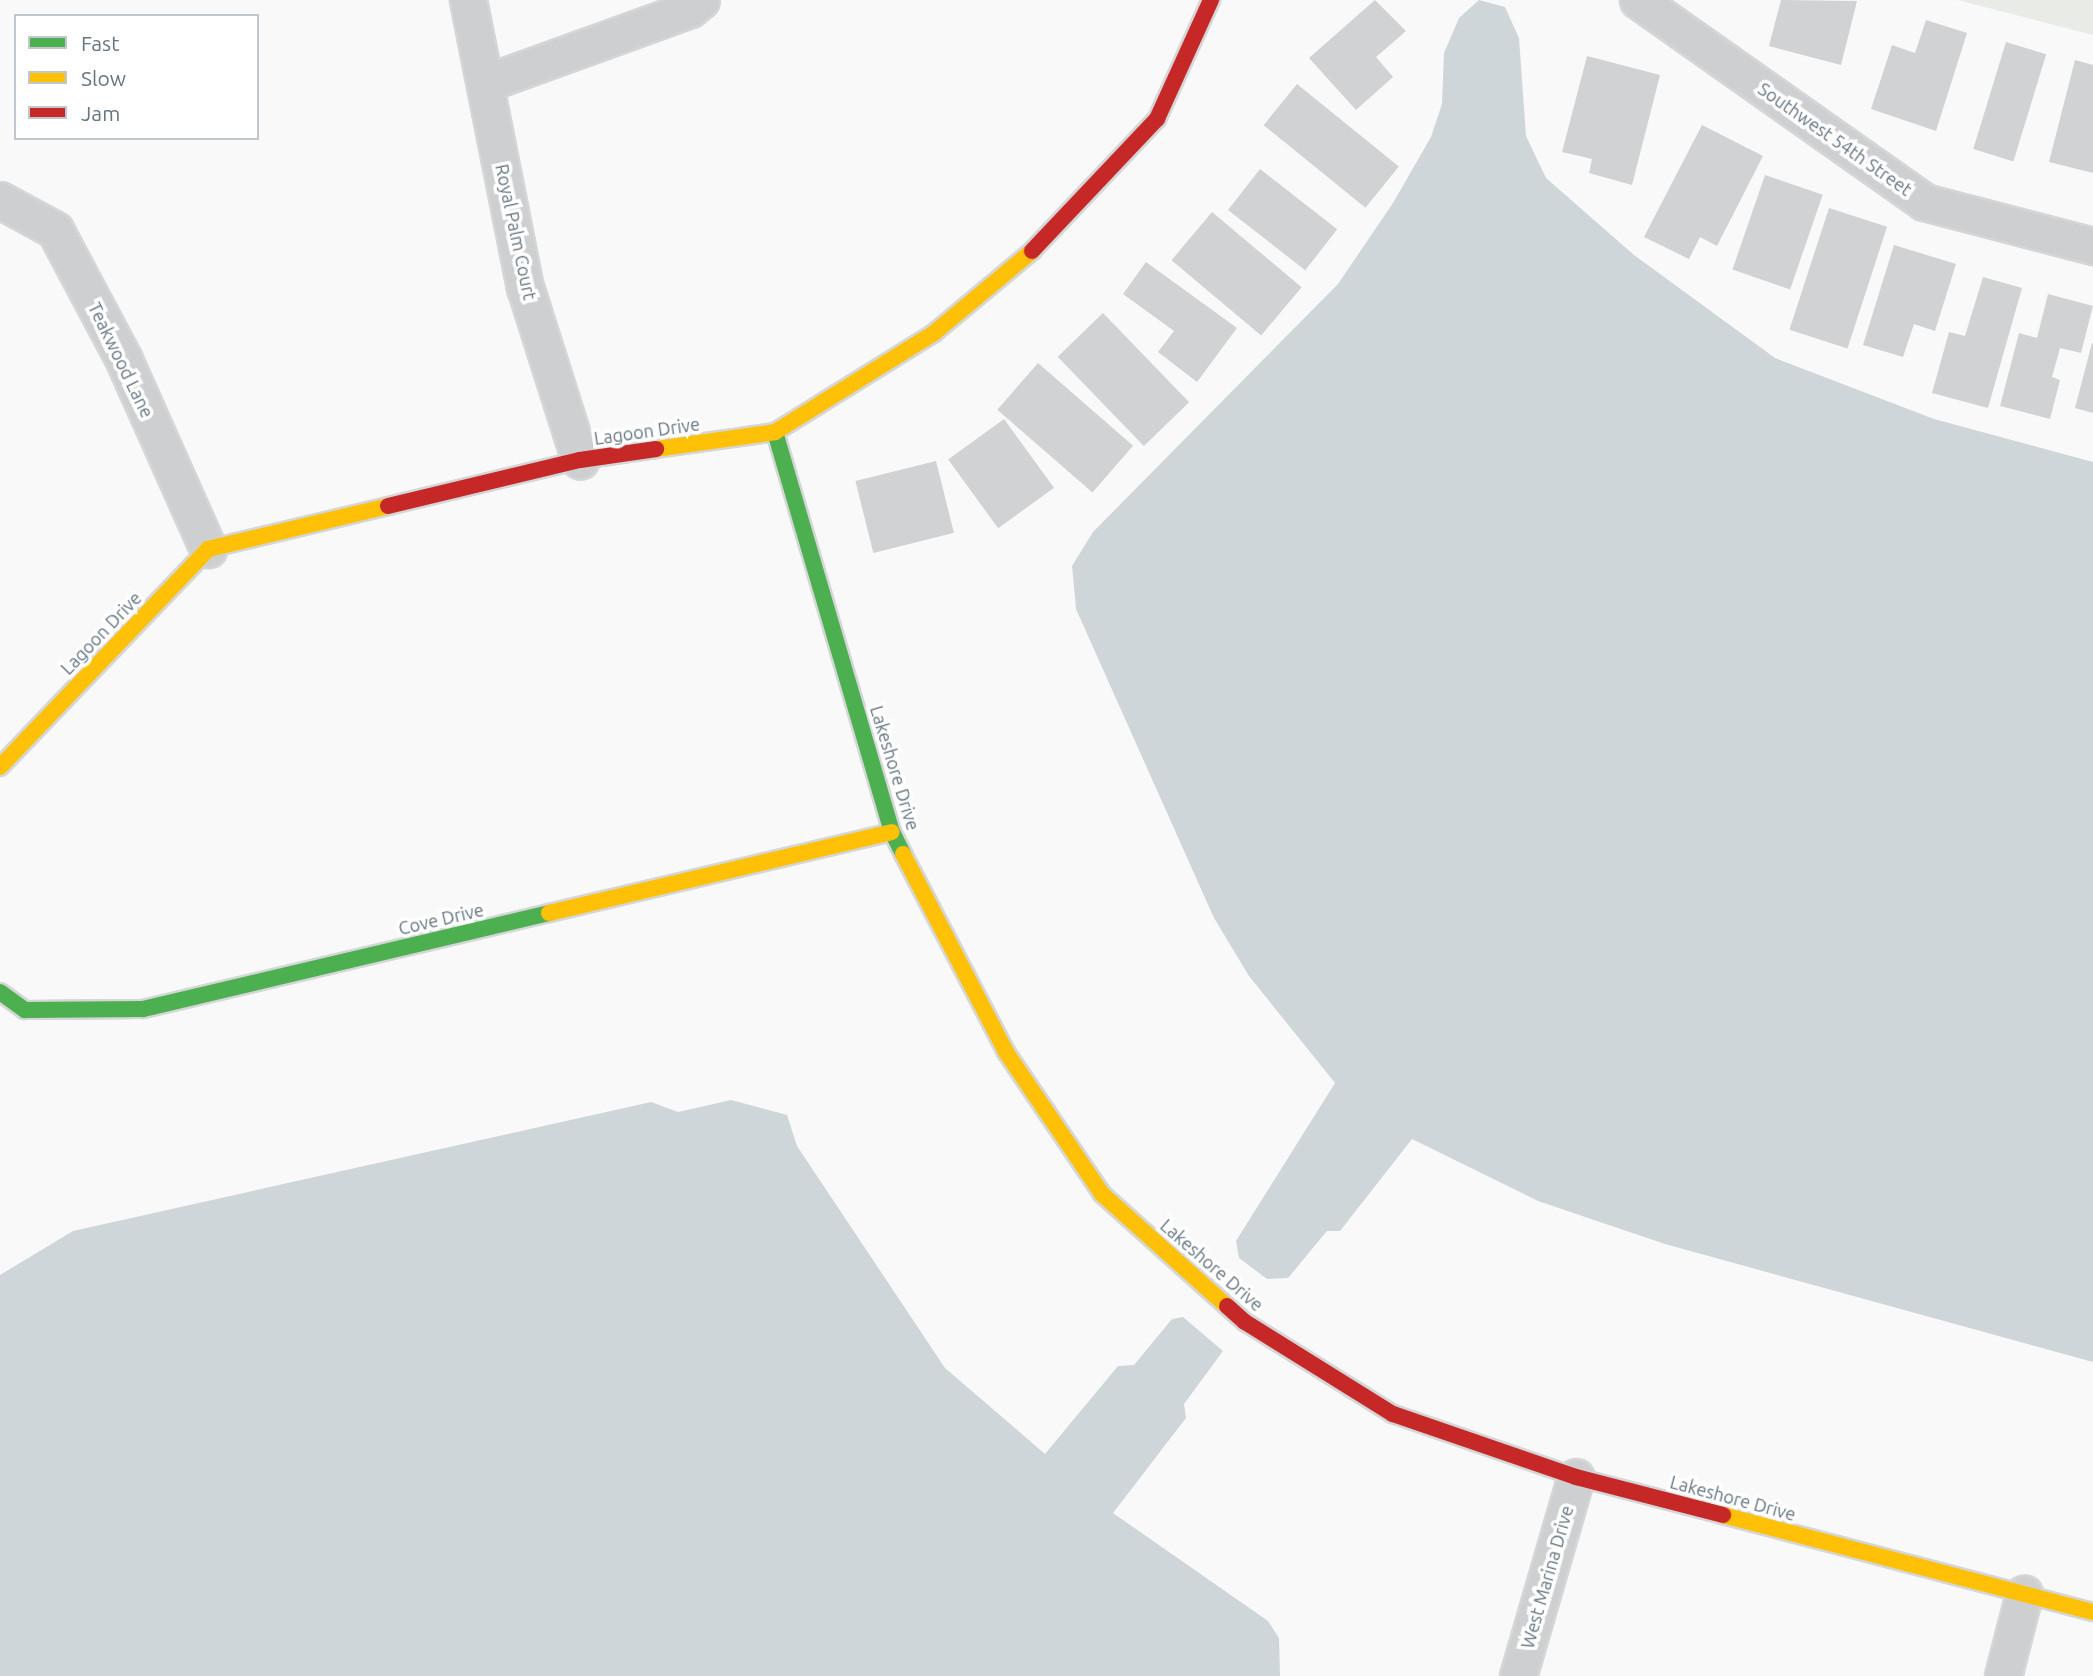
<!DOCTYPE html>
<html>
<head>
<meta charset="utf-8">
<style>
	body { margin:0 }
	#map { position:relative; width:2093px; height:1676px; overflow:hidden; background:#f9f9f9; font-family:Ubuntu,sans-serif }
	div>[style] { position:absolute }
	.green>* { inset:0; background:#e8ebe6 }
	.water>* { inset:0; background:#ced6d9 }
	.building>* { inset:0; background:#d0d2d3; transform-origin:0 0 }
	.roads { filter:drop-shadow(2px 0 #d5d6d7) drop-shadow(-2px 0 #d5d6d7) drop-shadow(0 2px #d5d6d7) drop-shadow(0 -2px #d5d6d7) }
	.street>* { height:35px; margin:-17.5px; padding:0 17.5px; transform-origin:17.5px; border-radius:17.5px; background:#cecfd0 }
	.fast>* { height:16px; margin:-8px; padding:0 8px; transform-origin:8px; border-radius:8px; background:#4caf50 }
	.slow>* { height:16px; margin:-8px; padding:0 8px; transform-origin:8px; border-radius:8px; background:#ffc107 }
	.jam>* { height:16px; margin:-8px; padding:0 8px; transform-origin:8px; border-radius:8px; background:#c62828 }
	span { translate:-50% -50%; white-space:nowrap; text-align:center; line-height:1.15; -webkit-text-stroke:7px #fff; paint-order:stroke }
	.street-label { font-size:18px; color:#657683 }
	.legend { position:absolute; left:14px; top:14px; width:245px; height:126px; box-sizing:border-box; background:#fff; border:2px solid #c1c8cd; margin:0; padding:9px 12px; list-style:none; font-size:21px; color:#657683 }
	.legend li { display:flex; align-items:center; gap:14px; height:35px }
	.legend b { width:35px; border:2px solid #c1c8cd }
</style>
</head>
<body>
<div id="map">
	<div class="green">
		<i style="clip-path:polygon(1958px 0,2093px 0,2093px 35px)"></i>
	</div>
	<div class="water">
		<i style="clip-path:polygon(1479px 0,1505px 7px,1519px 38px,1526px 136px,1546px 178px,1634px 255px,1775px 358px,1934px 419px,2093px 462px,2093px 1362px,1665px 1244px,1538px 1201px,1412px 1139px,1340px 1231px,1327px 1231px,1288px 1278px,1267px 1279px,1239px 1258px,1236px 1241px,1335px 1083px,1249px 976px,1214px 918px,1076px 609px,1072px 566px,1093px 532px,1338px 284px,1393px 203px,1431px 137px,1442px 104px,1444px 53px,1459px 18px)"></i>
		<i style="clip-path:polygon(731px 1100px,787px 1115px,797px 1146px,945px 1368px,1045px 1454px,1118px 1366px,1134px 1365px,1172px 1319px,1183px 1317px,1223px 1351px,1184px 1404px,1186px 1418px,1113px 1513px,1268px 1621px,1279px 1638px,1280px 1676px,0 1676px,0 1275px,73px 1231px,651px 1102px,678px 1112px)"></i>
	</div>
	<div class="building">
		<i style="clip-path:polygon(1375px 0,1406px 31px,1376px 57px,1393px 77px,1356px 110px,1309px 58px)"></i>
		<i style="clip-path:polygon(1781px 0,1857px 1px,1841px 65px,1769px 46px)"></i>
		<i style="clip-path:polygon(1926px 20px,1967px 33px,1936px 131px,1871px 109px,1892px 45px,1915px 53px)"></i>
		<i style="left:2006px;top:42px;width:42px;height:112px;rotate:17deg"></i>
		<i style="clip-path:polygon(1587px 56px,1660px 75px,1632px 185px,1589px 173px,1592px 159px,1562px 152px)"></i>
		<i style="clip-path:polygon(2075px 60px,2093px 65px,2093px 173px,2049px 162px)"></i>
		<i style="left:1297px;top:84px;width:131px;height:53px;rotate:39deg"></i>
		<i style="clip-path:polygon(1702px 125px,1763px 156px,1717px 246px,1700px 237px,1689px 259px,1644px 237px)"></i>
		<i style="left:1260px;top:169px;width:98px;height:52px;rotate:38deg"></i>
		<i style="left:1765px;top:175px;width:61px;height:100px;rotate:19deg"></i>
		<i style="left:1829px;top:208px;width:61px;height:128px;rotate:18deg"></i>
		<i style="left:1212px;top:212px;width:117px;height:63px;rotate:40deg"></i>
		<i style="clip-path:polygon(1894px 245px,1956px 264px,1935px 331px,1914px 324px,1903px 357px,1863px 345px)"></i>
		<i style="clip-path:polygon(1146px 262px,1237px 328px,1197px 382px,1158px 352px,1174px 331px,1123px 294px)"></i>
		<i style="clip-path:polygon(1983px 277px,2022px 288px,1988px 408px,1932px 393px,1949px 332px,1965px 336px)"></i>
		<i style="clip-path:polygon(2048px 294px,2093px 306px,2081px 353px,2060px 348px,2052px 377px,2060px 380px,2050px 419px,2000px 406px,2019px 333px,2037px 338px)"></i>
		<i style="left:1103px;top:313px;width:124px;height:63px;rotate:46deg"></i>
		<i style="clip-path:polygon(2092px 343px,2093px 343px,2093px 413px,2075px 408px)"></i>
		<i style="left:1038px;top:363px;width:126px;height:62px;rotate:41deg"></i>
		<i style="left:1004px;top:419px;width:85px;height:69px;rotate:54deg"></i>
		<i style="left:936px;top:461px;width:74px;height:83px;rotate:76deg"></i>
	</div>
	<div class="roads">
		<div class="street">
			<i style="left:468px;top:0;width:293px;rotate:78.8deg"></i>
			<i style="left:525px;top:287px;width:182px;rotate:72.4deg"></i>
			<i style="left:1638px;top:0;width:350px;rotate:35.2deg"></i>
			<i style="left:1924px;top:202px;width:175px;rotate:14.6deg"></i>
			<i style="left:486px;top:83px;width:217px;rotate:-19.9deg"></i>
			<i style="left:690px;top:9px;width:14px;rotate:-39deg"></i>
			<i style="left:0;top:200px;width:63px;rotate:28.6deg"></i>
			<i style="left:55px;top:230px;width:147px;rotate:62deg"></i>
			<i style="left:124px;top:360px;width:207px;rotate:66deg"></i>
			<i style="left:1518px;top:1676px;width:207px;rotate:-73.8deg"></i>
			<i style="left:2003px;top:1676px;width:85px;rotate:-75.6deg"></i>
		</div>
		<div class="fast">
			<i style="left:775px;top:432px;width:417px;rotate:73.7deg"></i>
			<i style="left:892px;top:832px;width:25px;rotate:63deg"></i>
			<i style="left:0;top:992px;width:31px;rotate:36deg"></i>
			<i style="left:25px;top:1010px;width:118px;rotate:-0.5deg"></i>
			<i style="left:143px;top:1009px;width:417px;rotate:-13.3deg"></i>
		</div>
		<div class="slow">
			<i style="left:656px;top:449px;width:120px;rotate:-8.1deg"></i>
			<i style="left:775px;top:432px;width:187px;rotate:-31.9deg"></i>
			<i style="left:934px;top:333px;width:128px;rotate:-39.9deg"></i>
			<i style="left:0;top:767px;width:301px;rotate:-46.3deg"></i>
			<i style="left:208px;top:549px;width:185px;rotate:-13.4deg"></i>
			<i style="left:903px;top:854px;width:223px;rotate:62.5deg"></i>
			<i style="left:1006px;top:1052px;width:171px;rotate:55.9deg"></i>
			<i style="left:1102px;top:1194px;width:168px;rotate:41.9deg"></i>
			<i style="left:549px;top:913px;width:352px;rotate:-13.3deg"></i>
			<i style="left:1723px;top:1515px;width:383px;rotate:14.7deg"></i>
		</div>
		<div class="jam">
			<i style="left:1032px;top:251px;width:182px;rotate:-46.6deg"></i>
			<i style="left:1157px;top:119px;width:131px;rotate:-65.6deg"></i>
			<i style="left:388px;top:506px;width:197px;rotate:-13.5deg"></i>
			<i style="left:580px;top:460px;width:77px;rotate:-8.2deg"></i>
			<i style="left:1227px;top:1306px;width:24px;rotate:42deg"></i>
			<i style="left:1245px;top:1322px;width:174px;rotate:31.9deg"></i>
			<i style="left:1393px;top:1414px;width:194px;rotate:19deg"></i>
			<i style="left:1576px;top:1477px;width:152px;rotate:14.5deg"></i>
		</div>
	</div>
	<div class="street-label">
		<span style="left:1835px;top:139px;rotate:35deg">Southwest 54th Street</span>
		<span style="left:516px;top:232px;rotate:78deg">Royal Palm Court</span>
		<span style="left:121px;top:360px;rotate:64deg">Teakwood Lane</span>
		<span style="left:647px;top:431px;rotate:-8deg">Lagoon Drive</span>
		<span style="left:101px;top:633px;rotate:-46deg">Lagoon Drive</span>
		<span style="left:895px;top:768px;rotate:73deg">Lakeshore Drive</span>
		<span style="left:441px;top:919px;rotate:-13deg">Cove Drive</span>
		<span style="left:1212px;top:1265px;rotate:41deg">Lakeshore Drive</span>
		<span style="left:1733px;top:1498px;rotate:15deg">Lakeshore Drive</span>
		<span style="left:1547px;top:1577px;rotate:-74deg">West Marina Drive</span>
	</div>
	<ul class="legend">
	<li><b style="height:9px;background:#4caf50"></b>Fast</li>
	<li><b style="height:9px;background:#ffc107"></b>Slow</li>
	<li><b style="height:9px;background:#c62828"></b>Jam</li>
	</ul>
</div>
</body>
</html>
